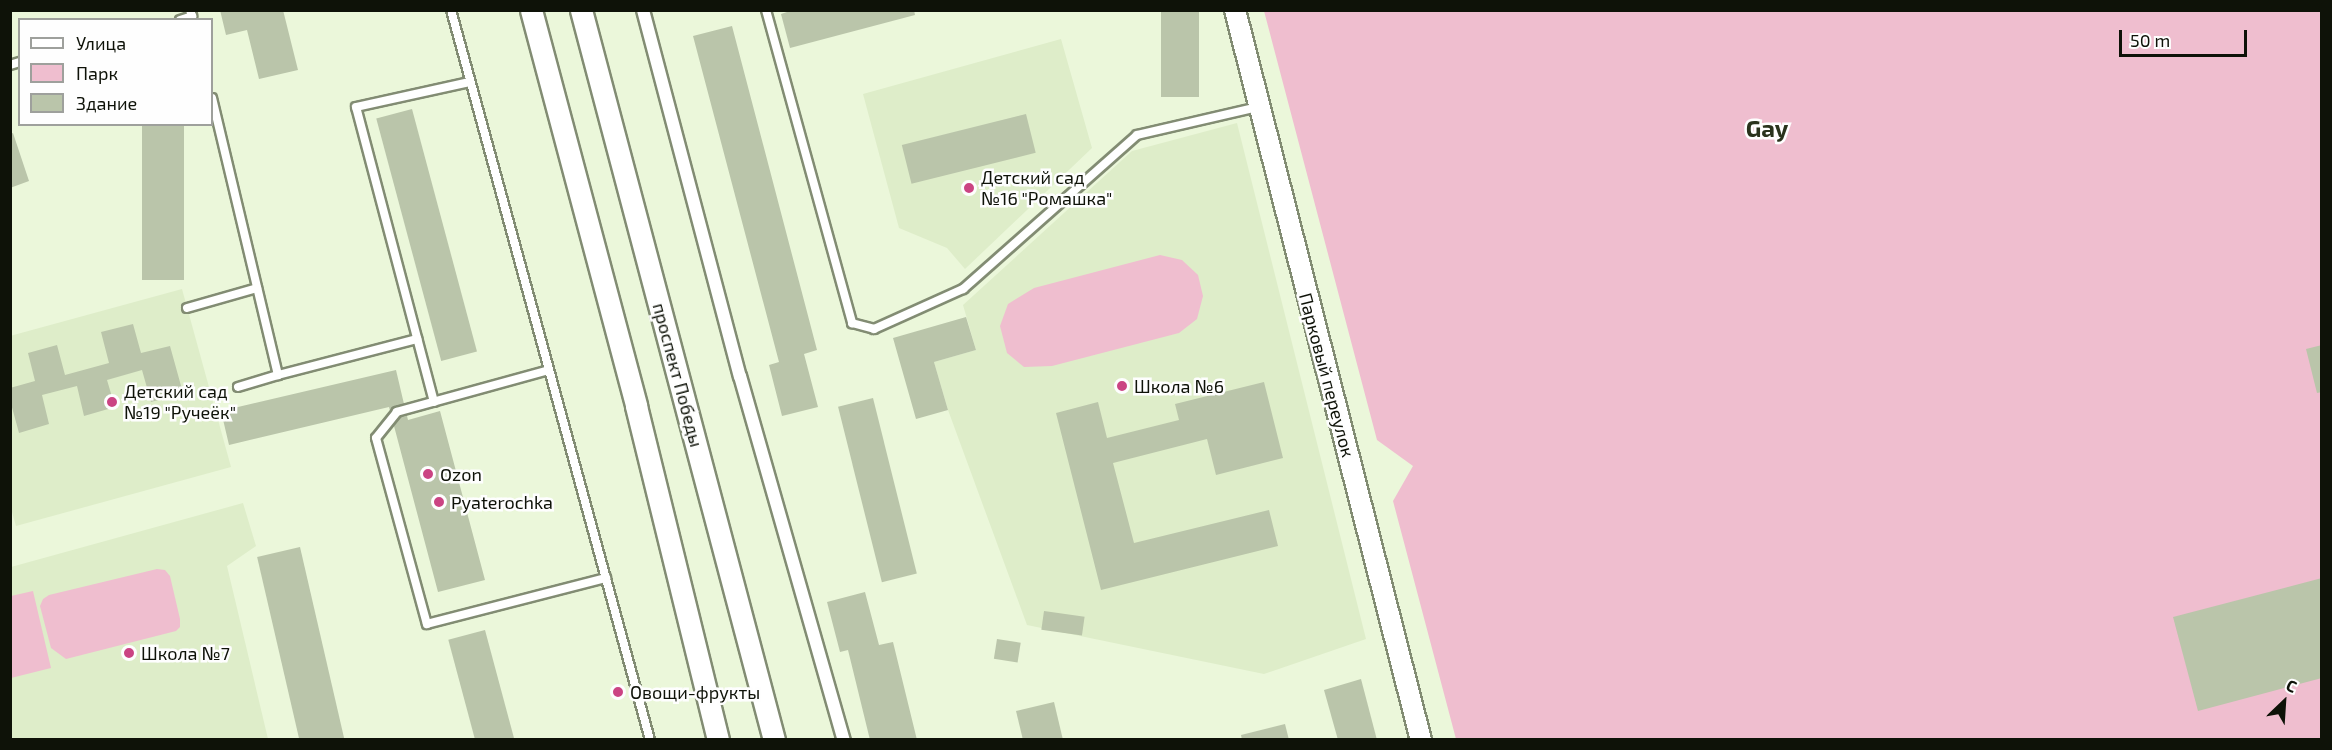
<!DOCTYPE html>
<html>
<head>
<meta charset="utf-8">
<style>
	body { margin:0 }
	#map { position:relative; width:2332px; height:750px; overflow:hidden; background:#ebf7da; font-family:"Exo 2",sans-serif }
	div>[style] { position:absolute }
	.built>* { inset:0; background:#deedc9 }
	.green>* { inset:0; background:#efbecf }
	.building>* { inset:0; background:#bac5aa; transform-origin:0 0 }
	.roads { filter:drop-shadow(2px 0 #828c73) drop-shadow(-2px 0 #828c73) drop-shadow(0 2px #828c73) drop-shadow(0 -2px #828c73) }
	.service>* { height:8px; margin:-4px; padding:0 4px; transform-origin:4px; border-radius:4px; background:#fff }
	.pedestrian>* { height:12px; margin:-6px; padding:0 6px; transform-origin:6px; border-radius:6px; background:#fff }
	.tertiary>* { height:20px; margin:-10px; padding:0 10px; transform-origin:10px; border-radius:10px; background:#fff }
	.secondary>* { height:21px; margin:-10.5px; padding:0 10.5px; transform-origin:10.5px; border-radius:10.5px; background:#fff }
	.dots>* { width:16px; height:16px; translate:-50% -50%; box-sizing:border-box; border:3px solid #fefefe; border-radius:50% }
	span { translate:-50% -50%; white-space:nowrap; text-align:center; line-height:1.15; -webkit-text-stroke:5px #fefefe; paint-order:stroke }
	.poi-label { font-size:18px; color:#0e1208 }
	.left { translate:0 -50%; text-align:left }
	.street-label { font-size:18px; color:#0e1208 }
	.district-label { font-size:24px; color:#29321c; font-weight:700 }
	.frame { position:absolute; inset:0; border:12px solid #0e1208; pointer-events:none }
	.legend { position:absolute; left:18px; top:18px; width:195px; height:108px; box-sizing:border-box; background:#fefefe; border:2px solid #9ea09c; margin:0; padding:8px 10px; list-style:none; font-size:18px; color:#0e1208 }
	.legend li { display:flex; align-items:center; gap:12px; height:30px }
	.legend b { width:30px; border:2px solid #9ea09c }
	.north { position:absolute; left:2254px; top:672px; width:60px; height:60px; -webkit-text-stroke:4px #fefefe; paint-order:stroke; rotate:25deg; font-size:16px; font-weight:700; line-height:24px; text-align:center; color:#0e1208 }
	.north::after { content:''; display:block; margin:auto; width:21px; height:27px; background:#0e1208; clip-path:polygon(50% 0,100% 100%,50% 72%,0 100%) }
	.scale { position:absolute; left:2119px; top:30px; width:128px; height:27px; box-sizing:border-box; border:3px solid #0e1208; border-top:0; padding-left:8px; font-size:18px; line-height:21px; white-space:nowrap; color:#0e1208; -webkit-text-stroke:4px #fefefe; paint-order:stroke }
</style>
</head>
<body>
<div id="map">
	<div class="built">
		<i style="clip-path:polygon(1061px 39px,1092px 148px,965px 269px,947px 248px,899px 228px,863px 94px)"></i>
		<i style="clip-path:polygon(1237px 123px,1366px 639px,1264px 674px,1027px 625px,948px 410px,934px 362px,976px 350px,963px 305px,1132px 151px)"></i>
		<i style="clip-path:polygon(182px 289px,231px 467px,16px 526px,10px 505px,10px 336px)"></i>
		<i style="clip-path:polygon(243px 503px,256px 546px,227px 566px,268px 739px,11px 740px,11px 567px)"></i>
	</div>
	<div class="green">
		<i style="clip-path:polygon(1264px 11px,2321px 11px,2321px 739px,1456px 739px,1393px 501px,1413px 466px,1377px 440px)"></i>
		<i style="clip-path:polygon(1160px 255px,1182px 260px,1198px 275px,1203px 296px,1197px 319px,1179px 333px,1052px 366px,1024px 367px,1007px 353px,1000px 326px,1008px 304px,1034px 288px)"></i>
		<i style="clip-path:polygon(157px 569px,165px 570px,170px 576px,180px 619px,180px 627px,176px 631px,66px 659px,51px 648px,40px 606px,43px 599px,49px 595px)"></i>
		<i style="clip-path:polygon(33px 591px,51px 668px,11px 678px,11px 596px)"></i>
	</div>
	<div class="building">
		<i style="clip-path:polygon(220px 10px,283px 10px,298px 70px,259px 79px,247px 30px,226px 35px)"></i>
		<i style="clip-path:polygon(793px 10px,914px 10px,915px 15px,790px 48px,781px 14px)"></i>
		<i style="left:1161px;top:10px;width:38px;height:87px"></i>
		<i style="clip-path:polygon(732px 26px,817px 350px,804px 354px,818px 407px,782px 416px,769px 365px,779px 362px,693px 36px)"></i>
		<i style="left:412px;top:109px;width:251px;height:37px;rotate:75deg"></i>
		<i style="left:1026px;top:114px;width:40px;height:128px;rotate:76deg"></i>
		<i style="left:142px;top:124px;width:42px;height:156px"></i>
		<i style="clip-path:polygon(13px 133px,29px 181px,10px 188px,10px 134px)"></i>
		<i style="clip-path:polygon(966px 317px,976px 350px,934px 362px,948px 410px,916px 419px,893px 338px)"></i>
		<i style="clip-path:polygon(133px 324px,141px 353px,170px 346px,183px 393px,151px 402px,142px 370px,107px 380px,115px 407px,84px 416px,77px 386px,42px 395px,49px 424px,19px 433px,10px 400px,10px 388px,35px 381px,28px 353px,57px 345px,65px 375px,109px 363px,101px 332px)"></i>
		<i style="clip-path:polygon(2322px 345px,2322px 392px,2317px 393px,2306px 349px)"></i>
		<i style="clip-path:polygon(396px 370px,404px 404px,390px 411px,389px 407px,229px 445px,221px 411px)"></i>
		<i style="clip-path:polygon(1264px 382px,1283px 458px,1216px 475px,1207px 439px,1113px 463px,1134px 543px,1269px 510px,1278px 546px,1101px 590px,1056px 413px,1098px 402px,1107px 438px,1179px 420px,1175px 404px)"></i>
		<i style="left:873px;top:398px;width:181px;height:36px;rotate:76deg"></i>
		<i style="clip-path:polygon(440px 411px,485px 580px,438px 592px,394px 426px,400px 417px,407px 416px,408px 420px)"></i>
		<i style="left:300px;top:547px;width:198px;height:44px;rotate:77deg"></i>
		<i style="clip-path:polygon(2322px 578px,2322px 678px,2198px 711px,2173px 617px)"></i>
		<i style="clip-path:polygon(865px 592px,879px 645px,893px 642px,917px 740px,870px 740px,848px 650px,840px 652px,827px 602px)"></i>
		<i style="left:1044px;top:611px;width:41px;height:19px;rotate:8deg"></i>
		<i style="left:485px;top:630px;width:114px;height:38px;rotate:75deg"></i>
		<i style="left:997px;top:639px;width:24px;height:20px;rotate:9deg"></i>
		<i style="clip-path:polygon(1361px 679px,1377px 740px,1338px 740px,1324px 690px)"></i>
		<i style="clip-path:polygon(1054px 702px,1063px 740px,1023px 740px,1016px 711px)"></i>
		<i style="clip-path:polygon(1285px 724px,1289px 740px,1242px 740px,1241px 735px)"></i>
	</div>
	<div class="roads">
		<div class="service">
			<i style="left:451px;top:10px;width:757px;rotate:74.75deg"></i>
			<i style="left:766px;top:10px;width:325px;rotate:74.6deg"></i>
			<i style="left:852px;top:323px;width:23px;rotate:15deg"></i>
			<i style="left:874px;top:329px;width:98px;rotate:-24.2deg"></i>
			<i style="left:963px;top:289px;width:232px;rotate:-41.5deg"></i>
			<i style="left:1137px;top:135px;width:124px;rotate:-13deg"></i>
			<i style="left:180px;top:20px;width:13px;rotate:-18deg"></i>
			<i style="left:192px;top:16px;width:6px;rotate:-108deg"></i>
			<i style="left:10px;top:65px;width:10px;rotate:-17deg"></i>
			<i style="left:212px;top:98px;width:285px;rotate:76.6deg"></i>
			<i style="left:278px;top:375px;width:144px;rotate:-14.5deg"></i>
			<i style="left:187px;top:308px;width:73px;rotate:-15.9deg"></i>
			<i style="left:549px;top:370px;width:158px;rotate:164.6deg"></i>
			<i style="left:397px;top:412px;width:33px;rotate:129deg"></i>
			<i style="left:376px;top:438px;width:193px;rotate:74.7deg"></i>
			<i style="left:427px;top:624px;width:185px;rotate:-14.4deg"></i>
			<i style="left:238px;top:387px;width:42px;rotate:-16.7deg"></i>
			<i style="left:434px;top:402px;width:305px;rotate:-104.8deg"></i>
			<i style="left:356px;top:107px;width:117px;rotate:-12.4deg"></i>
		</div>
		<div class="pedestrian">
			<i style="left:643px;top:10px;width:379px;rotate:75.2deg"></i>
			<i style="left:740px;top:376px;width:379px;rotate:74.1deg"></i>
		</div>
		<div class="tertiary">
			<i style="left:1235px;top:10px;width:753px;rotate:75.71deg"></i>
		</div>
		<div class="secondary">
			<i style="left:531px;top:10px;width:410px;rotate:75.1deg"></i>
			<i style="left:636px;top:406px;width:344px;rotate:76.2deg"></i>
			<i style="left:581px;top:10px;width:755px;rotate:75.19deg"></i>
		</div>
	</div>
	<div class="dots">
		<i style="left:969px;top:188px;background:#cb4483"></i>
		<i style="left:1122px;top:386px;background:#cb4483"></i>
		<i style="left:112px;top:402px;background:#cb4483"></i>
		<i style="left:428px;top:474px;background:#cb4483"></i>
		<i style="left:439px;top:502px;background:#cb4483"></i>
		<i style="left:129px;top:653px;background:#cb4483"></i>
		<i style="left:618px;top:692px;background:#cb4483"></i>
	</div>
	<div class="poi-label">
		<span class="left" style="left:981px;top:188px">Детский сад<br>№16 "Ромашка"</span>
		<span class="left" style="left:1134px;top:386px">Школа №6</span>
		<span class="left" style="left:124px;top:402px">Детский сад<br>№19 "Ручеёк"</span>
		<span class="left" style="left:440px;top:474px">Ozon</span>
		<span class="left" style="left:451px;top:502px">Pyaterochka</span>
		<span class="left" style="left:141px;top:653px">Школа №7</span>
		<span class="left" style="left:630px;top:692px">Овощи-фрукты</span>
	</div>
	<div class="street-label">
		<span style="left:678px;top:375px;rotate:75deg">проспект Победы</span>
		<span style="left:1327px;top:375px;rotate:75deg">Парковый переулок</span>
	</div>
	<div class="district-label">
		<span style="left:1767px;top:128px">Gay</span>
	</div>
	<div class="frame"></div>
	<ul class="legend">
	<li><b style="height:8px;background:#fff"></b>Улица</li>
	<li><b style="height:16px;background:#efbecf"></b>Парк</li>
	<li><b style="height:16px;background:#bac5aa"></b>Здание</li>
	</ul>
	<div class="north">С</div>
	<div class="scale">50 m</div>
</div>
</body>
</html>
